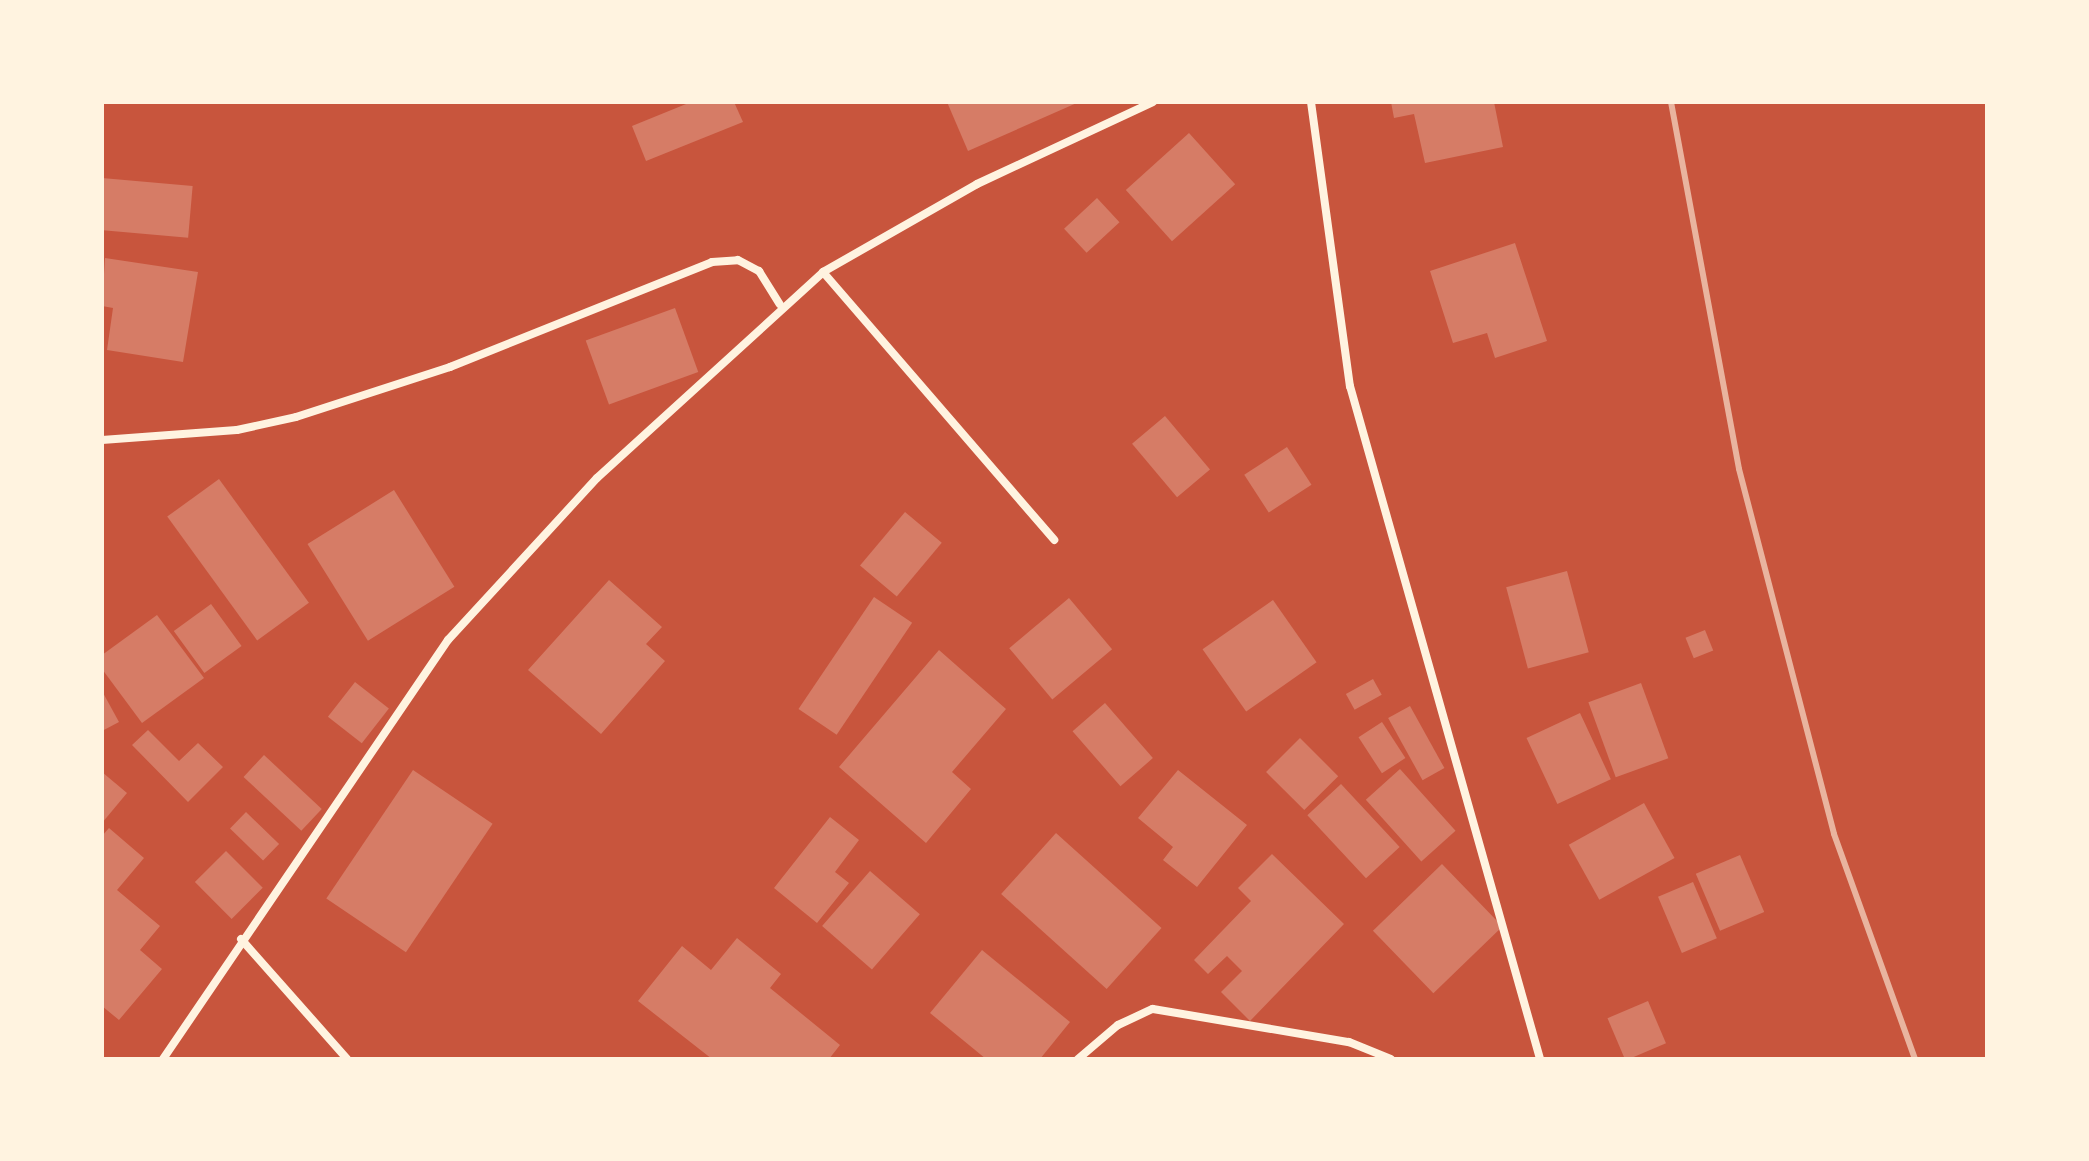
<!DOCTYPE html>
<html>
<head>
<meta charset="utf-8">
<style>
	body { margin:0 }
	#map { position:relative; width:2089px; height:1161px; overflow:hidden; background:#c8553d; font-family:Figtree,sans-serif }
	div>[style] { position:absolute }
	.building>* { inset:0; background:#d67c66; transform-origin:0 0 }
	.minor>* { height:8px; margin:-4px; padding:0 4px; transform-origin:4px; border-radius:4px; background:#fff3e0 }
	.rail>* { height:6px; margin:-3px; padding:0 3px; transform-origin:3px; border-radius:3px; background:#e9b49f }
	span { translate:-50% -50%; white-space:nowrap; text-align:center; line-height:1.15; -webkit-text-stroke:6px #fff3e0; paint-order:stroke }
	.frame { position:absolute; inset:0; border:104px solid #fff3e0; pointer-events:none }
</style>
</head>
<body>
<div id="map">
	<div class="building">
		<i style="clip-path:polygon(691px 102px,734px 102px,743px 122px,646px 161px,632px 126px)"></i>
		<i style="clip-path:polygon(947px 102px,1079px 102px,968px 151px)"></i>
		<i style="clip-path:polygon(1391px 102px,1494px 102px,1503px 147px,1425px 163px,1414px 114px,1394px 118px)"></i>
		<i style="left:1189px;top:133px;width:69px;height:85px;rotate:48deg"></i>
		<i style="left:102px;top:178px;width:91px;height:52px;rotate:5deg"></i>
		<i style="left:1097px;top:198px;width:33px;height:45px;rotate:47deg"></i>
		<i style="clip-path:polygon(1515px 243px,1547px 341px,1495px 358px,1487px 333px,1453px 343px,1430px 271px)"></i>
		<i style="clip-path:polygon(105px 258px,198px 272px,183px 362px,107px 350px,113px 308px,102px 306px)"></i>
		<i style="left:675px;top:308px;width:68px;height:95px;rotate:70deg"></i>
		<i style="left:1165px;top:416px;width:70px;height:43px;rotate:50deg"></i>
		<i style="left:1287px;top:447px;width:45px;height:51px;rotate:57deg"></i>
		<i style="left:219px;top:479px;width:153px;height:64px;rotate:54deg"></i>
		<i style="left:394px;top:490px;width:114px;height:102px;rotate:58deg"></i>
		<i style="left:905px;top:512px;width:48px;height:70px;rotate:40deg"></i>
		<i style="left:1567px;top:571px;width:84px;height:63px;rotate:75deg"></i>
		<i style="clip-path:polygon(609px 580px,662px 627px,646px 644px,665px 661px,601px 734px,528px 670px)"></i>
		<i style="left:874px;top:597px;width:46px;height:135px;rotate:34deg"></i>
		<i style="left:1069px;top:598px;width:67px;height:78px;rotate:50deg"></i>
		<i style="left:1273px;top:600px;width:76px;height:86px;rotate:55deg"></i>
		<i style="left:211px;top:604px;width:52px;height:46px;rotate:54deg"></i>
		<i style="clip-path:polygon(157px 615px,204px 678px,142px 723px,102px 669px,102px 655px)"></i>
		<i style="left:1705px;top:630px;width:22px;height:21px;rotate:68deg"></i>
		<i style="clip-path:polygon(939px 650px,1006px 709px,952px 772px,971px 789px,926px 843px,839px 767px)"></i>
		<i style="left:1373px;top:679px;width:18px;height:31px;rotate:61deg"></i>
		<i style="left:355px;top:682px;width:43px;height:44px;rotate:38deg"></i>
		<i style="left:1641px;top:683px;width:80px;height:56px;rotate:70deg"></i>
		<i style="clip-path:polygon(102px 691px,119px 722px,102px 731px)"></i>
		<i style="left:1105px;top:703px;width:73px;height:43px;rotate:49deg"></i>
		<i style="left:1410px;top:706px;width:71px;height:25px;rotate:61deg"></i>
		<i style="left:1580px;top:713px;width:73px;height:59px;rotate:65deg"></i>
		<i style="left:1382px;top:722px;width:43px;height:28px;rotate:57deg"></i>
		<i style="clip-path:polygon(148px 730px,179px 761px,198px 743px,223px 767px,188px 802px,132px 745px)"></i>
		<i style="left:1300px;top:738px;width:54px;height:48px;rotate:45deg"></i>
		<i style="left:264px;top:755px;width:79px;height:30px;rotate:43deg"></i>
		<i style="left:1400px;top:769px;width:83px;height:46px;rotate:48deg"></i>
		<i style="left:413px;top:770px;width:96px;height:155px;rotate:34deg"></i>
		<i style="clip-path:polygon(1178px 770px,1247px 825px,1197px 887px,1163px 860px,1173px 847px,1138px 818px)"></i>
		<i style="clip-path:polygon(102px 772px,127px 793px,102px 823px)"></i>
		<i style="left:1341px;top:784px;width:86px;height:46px;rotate:47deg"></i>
		<i style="left:1644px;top:803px;width:63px;height:86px;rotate:61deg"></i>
		<i style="left:246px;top:812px;width:46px;height:23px;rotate:44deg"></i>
		<i style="clip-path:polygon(830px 817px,859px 840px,835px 872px,849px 883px,817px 923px,774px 888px)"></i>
		<i style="clip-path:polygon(109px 828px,144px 858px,117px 890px,160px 926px,140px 950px,162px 969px,119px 1020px,102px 1006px,102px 836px)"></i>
		<i style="left:1056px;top:833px;width:142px;height:82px;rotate:42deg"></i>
		<i style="left:226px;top:851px;width:52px;height:44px;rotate:45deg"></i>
		<i style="clip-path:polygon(1272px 854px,1344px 924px,1250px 1021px,1221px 992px,1242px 971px,1227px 956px,1208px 974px,1194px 960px,1251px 901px,1238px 888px)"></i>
		<i style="left:1740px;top:855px;width:62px;height:48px;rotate:67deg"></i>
		<i style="left:1442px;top:864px;width:87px;height:96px;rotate:46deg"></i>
		<i style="left:870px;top:871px;width:66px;height:73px;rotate:41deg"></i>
		<i style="left:1693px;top:882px;width:61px;height:38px;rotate:67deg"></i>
		<i style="clip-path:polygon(737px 938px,781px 974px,770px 988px,840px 1045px,829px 1059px,712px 1059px,638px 1001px,682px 946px,711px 970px)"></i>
		<i style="clip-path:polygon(982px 950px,1070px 1022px,1040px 1059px,986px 1059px,930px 1013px)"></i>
		<i style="left:1648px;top:1001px;width:46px;height:44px;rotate:67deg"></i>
	</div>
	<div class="minor">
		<i style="left:1311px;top:102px;width:287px;rotate:82.2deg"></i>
		<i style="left:1350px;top:386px;width:699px;rotate:74.23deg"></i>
		<i style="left:823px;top:272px;width:354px;rotate:49.2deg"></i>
		<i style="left:102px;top:440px;width:135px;rotate:-4.2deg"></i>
		<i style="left:237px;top:430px;width:60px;rotate:-12.4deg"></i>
		<i style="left:296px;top:417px;width:162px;rotate:-18deg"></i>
		<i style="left:450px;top:367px;width:282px;rotate:-21.8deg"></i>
		<i style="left:712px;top:262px;width:26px;rotate:-4deg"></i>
		<i style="left:738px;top:260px;width:24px;rotate:28deg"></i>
		<i style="left:759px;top:271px;width:39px;rotate:58deg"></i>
		<i style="left:241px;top:939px;width:160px;rotate:48.5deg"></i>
		<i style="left:163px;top:1059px;width:507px;rotate:-55.78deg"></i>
		<i style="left:448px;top:640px;width:220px;rotate:-47.4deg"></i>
		<i style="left:597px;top:478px;width:306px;rotate:-42.3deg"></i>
		<i style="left:823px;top:272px;width:177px;rotate:-29.7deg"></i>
		<i style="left:977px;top:184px;width:194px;rotate:-25deg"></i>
		<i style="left:1078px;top:1059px;width:52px;rotate:-40.4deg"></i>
		<i style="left:1118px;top:1025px;width:38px;rotate:-25deg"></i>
		<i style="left:1153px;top:1009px;width:199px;rotate:9.6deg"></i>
		<i style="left:1349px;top:1042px;width:45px;rotate:22deg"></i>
	</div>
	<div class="rail">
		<i style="left:1671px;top:102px;width:373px;rotate:79.5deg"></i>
		<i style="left:1739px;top:469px;width:377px;rotate:75.4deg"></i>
		<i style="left:1834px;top:834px;width:239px;rotate:70.2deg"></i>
	</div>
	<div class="frame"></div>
</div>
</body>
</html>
